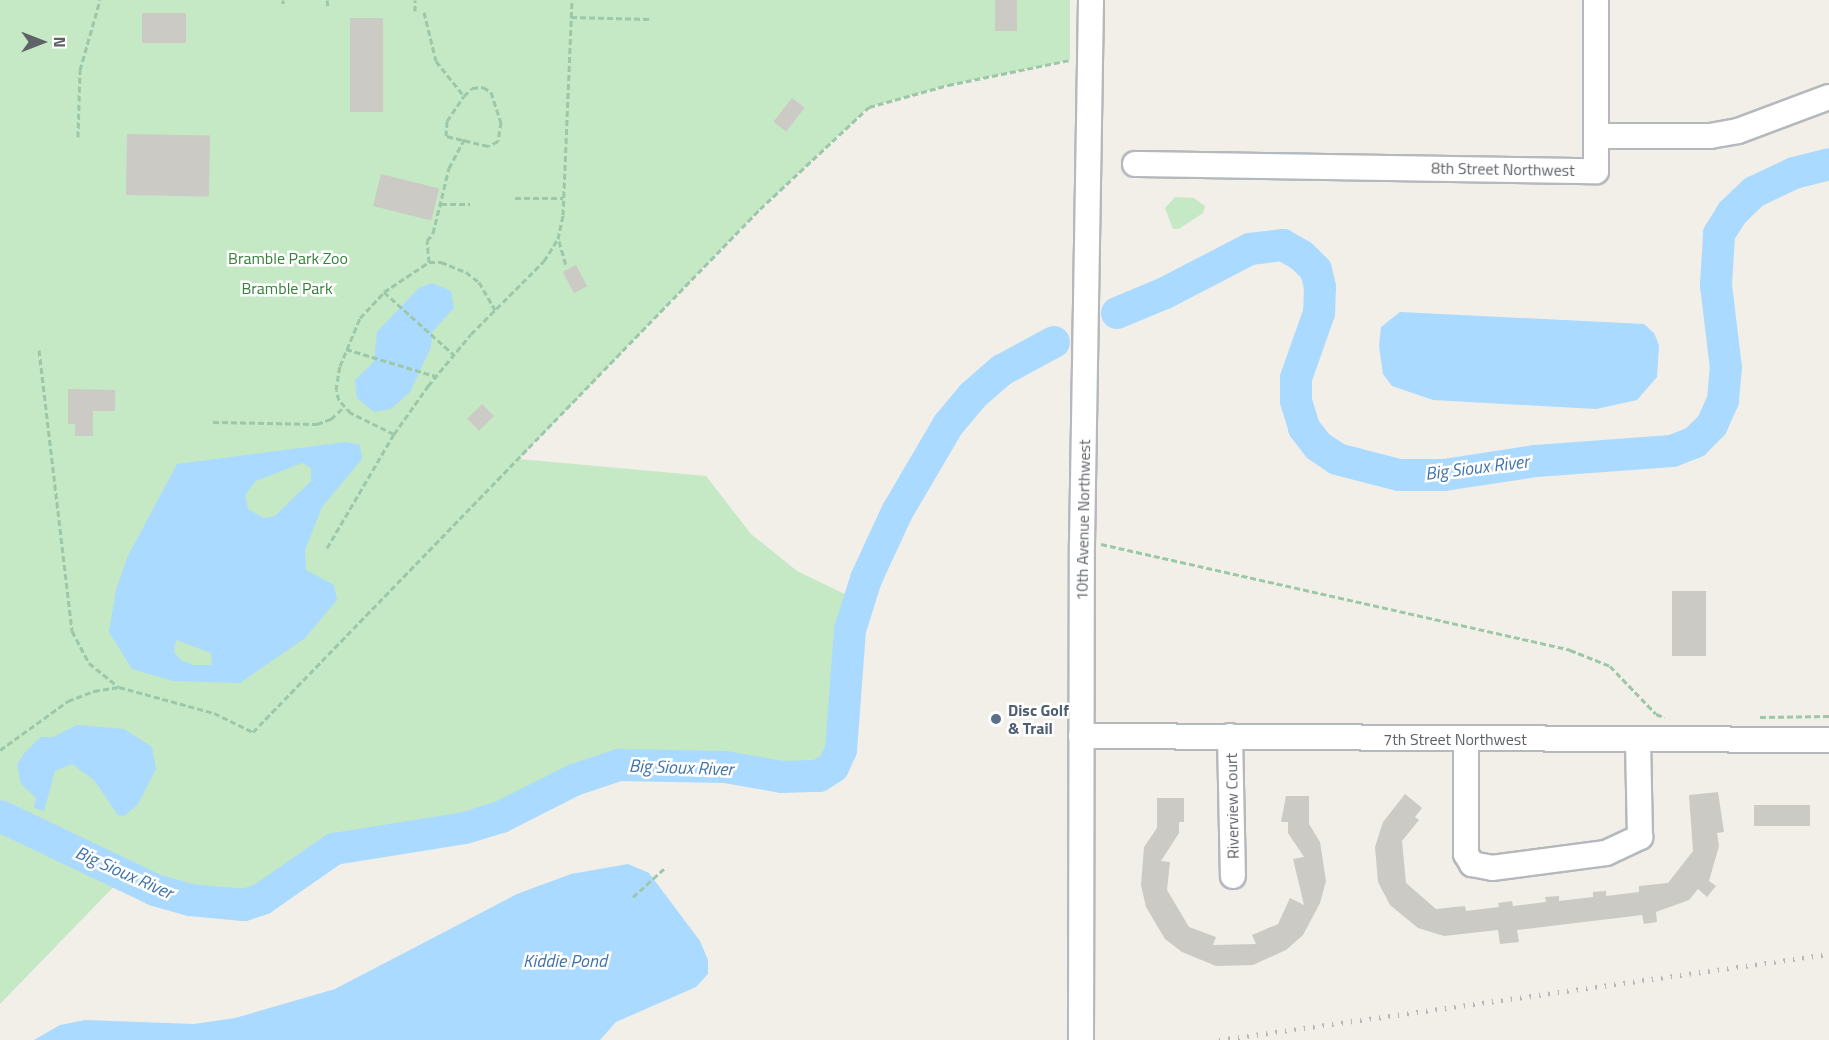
<!DOCTYPE html>
<html>
<head>
<meta charset="utf-8">
<style>
	body { margin:0 }
	#map { position:relative; width:1829px; height:1040px; overflow:hidden; background:#f1efe8; font-family:"Titillium Web",sans-serif }
	div>[style] { position:absolute }
	.green>* { inset:0; background:#c5e8c5 }
	.water>* { inset:0; background:#aadaff }
	.river>* { height:32px; margin:-16px; padding:0 16px; transform-origin:16px; border-radius:16px; background:#aadaff }
	.building>* { inset:0; background:#cccac5; transform-origin:0 0 }
	.path>* { height:3px; margin-top:-1.5px; transform-origin:0; background:repeating-linear-gradient(90deg,#9cc7a9 0 6px,transparent 0 9px) }
	.roads { filter:drop-shadow(2px 0 #b5b8bc) drop-shadow(-2px 0 #b5b8bc) drop-shadow(0 2px #b5b8bc) drop-shadow(0 -2px #b5b8bc) }
	.minor>* { height:24px; margin:-12px; padding:0 12px; transform-origin:12px; border-radius:12px; background:#fff }
	.rail>* { height:4.5px; margin-top:-2.25px; transform-origin:0; background:repeating-linear-gradient(90deg,#b6b7b8 0 1.5px,transparent 0 9.5px) }
	.dots>* { width:16px; height:16px; translate:-50% -50%; box-sizing:border-box; border:3px solid #fff; border-radius:50% }
	span { translate:-50% -50%; white-space:nowrap; text-align:center; line-height:1.15; -webkit-text-stroke:5px #fff; paint-order:stroke }
	.street-label { font-size:16px; color:#5f6368 }
	.park-label { font-size:16px; color:#348238 }
	.service-label { font-size:16px; color:#4e5e75; font-weight:700 }
	.left { translate:0 -50%; text-align:left }
	.water-label { font-size:18px; color:#4174aa; font-style:italic }
	.north { position:absolute; left:12px; top:12px; width:60px; height:60px; -webkit-text-stroke:4px #fff; paint-order:stroke; rotate:90deg; font-size:16px; font-weight:700; line-height:24px; text-align:center; color:#5f6368 }
	.north::after { content:''; display:block; margin:auto; width:21px; height:27px; background:#5f6368; clip-path:polygon(50% 0,100% 100%,50% 72%,0 100%) }
</style>
</head>
<body>
<div id="map">
	<div class="green">
		<i style="clip-path:polygon(0 0,1070px 0,1070px 60px,948px 85px,869px 107px,760px 209px,519px 459px,706px 476px,751px 534px,797px 571px,859px 601px,850px 630px,844px 676px,845px 729px,833px 767px,819px 776px,803px 778px,725px 767px,619px 765px,574px 780px,501px 817px,465px 828px,334px 849px,262px 899px,244px 905px,190px 900px,155px 890px,125px 875px,0 1004px)"></i>
		<i style="clip-path:polygon(1175px 197px,1194px 198px,1205px 206px,1203px 213px,1179px 229px,1173px 229px,1165px 208px)"></i>
	</div>
	<div class="water">
		<i style="clip-path:polygon(432px 283px,451px 291px,454px 308px,432px 332px,431px 347px,410px 392px,391px 409px,374px 412px,357px 398px,355px 380px,374px 362px,377px 332px,419px 288px)"></i>
		<i style="clip-path:polygon(1400px 312px,1644px 324px,1654px 333px,1659px 345px,1657px 377px,1637px 400px,1596px 409px,1433px 400px,1392px 386px,1383px 374px,1379px 346px,1381px 327px)"></i>
		<i style="clip-path:polygon(evenodd,346px 442px,360px 445px,362px 459px,322px 507px,305px 550px,306px 570px,334px 585px,337px 600px,305px 638px,240px 683px,173px 681px,132px 669px,109px 632px,116px 590px,127px 558px,177px 464px,346px 442px,302px 463px,311px 468px,311px 481px,275px 516px,264px 518px,248px 509px,245px 495px,256px 481px,302px 463px,346px 442px,176px 640px,211px 653px,212px 665px,194px 665px,181px 660px,174px 652px,176px 640px)"></i>
		<i style="clip-path:polygon(77px 725px,124px 729px,152px 747px,156px 769px,138px 804px,124px 816px,118px 815px,94px 780px,72px 764px,55px 771px,44px 811px,34px 808px,36px 798px,21px 784px,17px 765px,25px 752px,41px 737px,53px 737px)"></i>
		<i style="clip-path:polygon(628px 864px,649px 873px,700px 941px,708px 960px,708px 974px,696px 987px,616px 1022px,600px 1040px,34px 1040px,60px 1025px,85px 1020px,194px 1024px,235px 1018px,335px 989px,517px 894px,571px 874px)"></i>
	</div>
	<div class="river">
		<i style="left:1117px;top:313px;width:52px;rotate:-22.6deg"></i>
		<i style="left:1165px;top:293px;width:96px;rotate:-27.4deg"></i>
		<i style="left:1250px;top:249px;width:33px;rotate:-7deg"></i>
		<i style="left:1283px;top:245px;width:22px;rotate:30deg"></i>
		<i style="left:1302px;top:256px;width:20px;rotate:45deg"></i>
		<i style="left:1316px;top:270px;width:17px;rotate:77deg"></i>
		<i style="left:1320px;top:287px;width:26px;rotate:92deg"></i>
		<i style="left:1319px;top:313px;width:69px;rotate:109.5deg"></i>
		<i style="left:1296px;top:378px;width:23px;rotate:90deg"></i>
		<i style="left:1296px;top:401px;width:28px;rotate:73deg"></i>
		<i style="left:1304px;top:428px;width:23px;rotate:52deg"></i>
		<i style="left:1318px;top:446px;width:23px;rotate:34deg"></i>
		<i style="left:1337px;top:459px;width:64px;rotate:14.5deg"></i>
		<i style="left:1399px;top:475px;width:45px"></i>
		<i style="left:1444px;top:475px;width:93px;rotate:-8.7deg"></i>
		<i style="left:1536px;top:461px;width:136px;rotate:-4.2deg"></i>
		<i style="left:1672px;top:451px;width:25px;rotate:-21deg"></i>
		<i style="left:1695px;top:442px;width:24px;rotate:-45deg"></i>
		<i style="left:1712px;top:425px;width:27px;rotate:-66deg"></i>
		<i style="left:1723px;top:400px;width:32px;rotate:-85deg"></i>
		<i style="left:1726px;top:368px;width:84px;rotate:-96.9deg"></i>
		<i style="left:1716px;top:285px;width:51px;rotate:-86.6deg"></i>
		<i style="left:1719px;top:234px;width:25px;rotate:-58deg"></i>
		<i style="left:1732px;top:213px;width:30px;rotate:-44deg"></i>
		<i style="left:1754px;top:192px;width:44px;rotate:-25.4deg"></i>
		<i style="left:1794px;top:173px;width:36px;rotate:-14deg"></i>
		<i style="left:0;top:816px;width:172px;rotate:25.5deg"></i>
		<i style="left:155px;top:890px;width:36px;rotate:16deg"></i>
		<i style="left:190px;top:900px;width:54px;rotate:5.3deg"></i>
		<i style="left:244px;top:905px;width:19px;rotate:-18deg"></i>
		<i style="left:262px;top:899px;width:88px;rotate:-34.8deg"></i>
		<i style="left:334px;top:849px;width:133px;rotate:-9.1deg"></i>
		<i style="left:465px;top:828px;width:38px;rotate:-17deg"></i>
		<i style="left:501px;top:817px;width:82px;rotate:-26.9deg"></i>
		<i style="left:574px;top:780px;width:47px;rotate:-18.4deg"></i>
		<i style="left:619px;top:765px;width:106px;rotate:1.1deg"></i>
		<i style="left:725px;top:767px;width:58px;rotate:10deg"></i>
		<i style="left:782px;top:777px;width:37px;rotate:-2deg"></i>
		<i style="left:819px;top:776px;width:17px;rotate:-33deg"></i>
		<i style="left:833px;top:767px;width:19px;rotate:-65deg"></i>
		<i style="left:841px;top:750px;width:120px;rotate:-85.7deg"></i>
		<i style="left:850px;top:630px;width:53px;rotate:-72.6deg"></i>
		<i style="left:866px;top:579px;width:74px;rotate:-65.2deg"></i>
		<i style="left:897px;top:512px;width:101px;rotate:-59.6deg"></i>
		<i style="left:948px;top:425px;width:38px;rotate:-50deg"></i>
		<i style="left:972px;top:396px;width:40px;rotate:-41deg"></i>
		<i style="left:1002px;top:370px;width:59px;rotate:-28.3deg"></i>
	</div>
	<div class="building">
		<i style="left:995px;top:0;width:22px;height:31px"></i>
		<i style="left:142px;top:13px;width:44px;height:30px"></i>
		<i style="left:350px;top:18px;width:33px;height:94px"></i>
		<i style="left:792px;top:98px;width:16px;height:30px;rotate:38deg"></i>
		<i style="left:127px;top:134px;width:83px;height:61px;rotate:1deg"></i>
		<i style="left:381px;top:174px;width:60px;height:33px;rotate:14deg"></i>
		<i style="left:576px;top:265px;width:24px;height:15px;rotate:62deg"></i>
		<i style="clip-path:polygon(68px 389px,115px 390px,115px 411px,93px 411px,93px 436px,75px 436px,75px 424px,68px 424px)"></i>
		<i style="left:482px;top:404px;width:17px;height:21px;rotate:45deg"></i>
		<i style="left:1672px;top:591px;width:34px;height:65px"></i>
		<i style="clip-path:polygon(1718px 792px,1724px 832px,1717px 833px,1719px 846px,1709px 881px,1716px 886px,1707px 897px,1698px 889px,1689px 900px,1656px 912px,1657px 922px,1644px 924px,1642px 915px,1517px 930px,1519px 942px,1500px 944px,1498px 930px,1444px 936px,1418px 928px,1390px 905px,1378px 882px,1375px 847px,1383px 822px,1405px 794px,1422px 808px,1415px 817px,1419px 820px,1402px 841px,1406px 883px,1436px 909px,1465px 906px,1466px 911px,1499px 907px,1498px 903px,1512px 901px,1513px 906px,1546px 902px,1545px 897px,1559px 896px,1559px 901px,1593px 897px,1593px 892px,1606px 891px,1606px 896px,1639px 892px,1639px 886px,1668px 883px,1693px 851px,1689px 795px)"></i>
		<i style="clip-path:polygon(1286px 796px,1309px 796px,1309px 824px,1320px 842px,1326px 881px,1320px 903px,1303px 935px,1286px 950px,1253px 965px,1216px 966px,1182px 952px,1165px 939px,1146px 907px,1141px 885px,1144px 847px,1157px 828px,1157px 798px,1184px 798px,1184px 822px,1179px 822px,1179px 833px,1161px 861px,1170px 862px,1167px 890px,1189px 927px,1216px 937px,1213px 945px,1256px 944px,1252px 935px,1278px 924px,1290px 898px,1304px 905px,1293px 859px,1304px 857px,1288px 833px,1288px 822px,1281px 822px)"></i>
		<i style="left:1754px;top:805px;width:56px;height:21px"></i>
	</div>
	<div class="path">
		<i style="left:327px;top:0;width:7px;rotate:82deg"></i>
		<i style="left:283px;top:4px;width:4px;rotate:-90deg"></i>
		<i style="left:415px;top:11px;width:11px;rotate:-90deg"></i>
		<i style="left:424px;top:12px;width:50px;rotate:76.2deg"></i>
		<i style="left:436px;top:61px;width:45px;rotate:51.3deg"></i>
		<i style="left:571px;top:17px;width:78px;rotate:1.5deg"></i>
		<i style="left:483px;top:87px;width:9px;rotate:32deg"></i>
		<i style="left:491px;top:92px;width:32px;rotate:72deg"></i>
		<i style="left:501px;top:122px;width:19px;rotate:99deg"></i>
		<i style="left:498px;top:141px;width:11px;rotate:153deg"></i>
		<i style="left:488px;top:146px;width:43px;rotate:-166.6deg"></i>
		<i style="left:446px;top:136px;width:15px;rotate:-86deg"></i>
		<i style="left:447px;top:121px;width:30px;rotate:-56deg"></i>
		<i style="left:464px;top:96px;width:11px;rotate:-45deg"></i>
		<i style="left:472px;top:88px;width:11px;rotate:-5deg"></i>
		<i style="left:78px;top:137px;width:67px;rotate:-88.3deg"></i>
		<i style="left:80px;top:70px;width:73px;rotate:-74.1deg"></i>
		<i style="left:515px;top:198px;width:48px"></i>
		<i style="left:441px;top:204px;width:29px"></i>
		<i style="left:559px;top:241px;width:25px;rotate:74deg"></i>
		<i style="left:429px;top:262px;width:21px;rotate:-95deg"></i>
		<i style="left:427px;top:241px;width:10px;rotate:-53deg"></i>
		<i style="left:433px;top:233px;width:67px;rotate:-76.2deg"></i>
		<i style="left:449px;top:168px;width:34px;rotate:-62deg"></i>
		<i style="left:384px;top:292px;width:93px;rotate:41.9deg"></i>
		<i style="left:346px;top:349px;width:93px;rotate:16.9deg"></i>
		<i style="left:39px;top:350px;width:283px;rotate:83.3deg"></i>
		<i style="left:72px;top:631px;width:36px;rotate:62deg"></i>
		<i style="left:89px;top:663px;width:38px;rotate:39deg"></i>
		<i style="left:213px;top:422px;width:104px;rotate:1.1deg"></i>
		<i style="left:317px;top:424px;width:15px;rotate:-20deg"></i>
		<i style="left:331px;top:419px;width:18px;rotate:-43deg"></i>
		<i style="left:394px;top:434px;width:48px;rotate:-154deg"></i>
		<i style="left:351px;top:413px;width:18px;rotate:-133deg"></i>
		<i style="left:339px;top:400px;width:10px;rotate:-107deg"></i>
		<i style="left:336px;top:390px;width:24px;rotate:-81deg"></i>
		<i style="left:340px;top:366px;width:52px;rotate:-67.4deg"></i>
		<i style="left:360px;top:318px;width:35px;rotate:-47deg"></i>
		<i style="left:384px;top:292px;width:54px;rotate:-33.7deg"></i>
		<i style="left:429px;top:262px;width:12px"></i>
		<i style="left:441px;top:262px;width:27px;rotate:22deg"></i>
		<i style="left:466px;top:272px;width:16px;rotate:38deg"></i>
		<i style="left:479px;top:282px;width:32px;rotate:60deg"></i>
		<i style="left:1101px;top:544px;width:481px;rotate:12.7deg"></i>
		<i style="left:1570px;top:650px;width:43px;rotate:21.8deg"></i>
		<i style="left:1610px;top:666px;width:66px;rotate:46.2deg"></i>
		<i style="left:1656px;top:714px;width:9px;rotate:21deg"></i>
		<i style="left:327px;top:548px;width:132px;rotate:-59.6deg"></i>
		<i style="left:394px;top:434px;width:59px;rotate:-54.7deg"></i>
		<i style="left:428px;top:386px;width:67px;rotate:-50.4deg"></i>
		<i style="left:471px;top:334px;width:103px;rotate:-45deg"></i>
		<i style="left:544px;top:261px;width:26px;rotate:-58deg"></i>
		<i style="left:558px;top:239px;width:25px;rotate:-78deg"></i>
		<i style="left:563px;top:215px;width:215px;rotate:-87.6deg"></i>
		<i style="left:1760px;top:717px;width:69px;rotate:-0.8deg"></i>
		<i style="left:0;top:750px;width:84px;rotate:-35.8deg"></i>
		<i style="left:68px;top:701px;width:28px;rotate:-21deg"></i>
		<i style="left:94px;top:691px;width:25px;rotate:-9deg"></i>
		<i style="left:119px;top:687px;width:98px;rotate:15.3deg"></i>
		<i style="left:214px;top:713px;width:43px;rotate:26deg"></i>
		<i style="left:253px;top:732px;width:728px;rotate:-45.89deg"></i>
		<i style="left:760px;top:209px;width:149px;rotate:-43.1deg"></i>
		<i style="left:869px;top:107px;width:82px;rotate:-15.6deg"></i>
		<i style="left:948px;top:85px;width:125px;rotate:-11.6deg"></i>
		<i style="left:633px;top:897px;width:45px;rotate:-42.3deg"></i>
	</div>
	<div class="roads">
		<div class="minor">
			<i style="left:1596px;top:136px;width:114px"></i>
			<i style="left:1710px;top:136px;width:28px;rotate:-10deg"></i>
			<i style="left:1738px;top:131px;width:97px;rotate:-20.5deg"></i>
			<i style="left:1135px;top:164px;width:461px;rotate:0.9deg"></i>
			<i style="left:1596px;top:171px;width:171px;rotate:-90deg"></i>
			<i style="left:1081px;top:736px;width:748px;rotate:0.31deg"></i>
			<i style="left:1230px;top:736px;width:140px;rotate:88.8deg"></i>
			<i style="left:1466px;top:740px;width:114px;rotate:90deg"></i>
			<i style="left:1466px;top:854px;width:12px;rotate:59deg"></i>
			<i style="left:1472px;top:864px;width:20px;rotate:11deg"></i>
			<i style="left:1492px;top:868px;width:115px;rotate:-7.5deg"></i>
			<i style="left:1606px;top:853px;width:38px;rotate:-25deg"></i>
			<i style="left:1640px;top:837px;width:98px;rotate:-91.2deg"></i>
			<i style="left:1081px;top:1040px;width:496px;rotate:-89.9deg"></i>
			<i style="left:1082px;top:544px;width:544px;rotate:-89.05deg"></i>
		</div>
	</div>
	<div class="rail">
		<i style="left:1219px;top:1040px;width:616px;rotate:-8.02deg"></i>
	</div>
	<div class="dots">
		<i style="left:996px;top:719px;background:#5c6f8a"></i>
	</div>
	<div class="street-label">
		<span style="left:1503px;top:169px;rotate:1deg">8th Street Northwest</span>
		<span style="left:1083px;top:520px;rotate:-89deg">10th Avenue Northwest</span>
		<span style="left:1455px;top:739px">7th Street Northwest</span>
		<span style="left:1232px;top:806px;rotate:-91deg">Riverview Court</span>
	</div>
	<div class="park-label">
		<span style="left:288px;top:258px">Bramble Park Zoo</span>
		<span style="left:287px;top:288px">Bramble Park</span>
	</div>
	<div class="service-label">
		<span class="left" style="left:1008px;top:719px">Disc Golf<br>&amp; Trail</span>
	</div>
	<div class="water-label">
		<span style="left:1477px;top:468px;rotate:-7deg">Big Sioux River</span>
		<span style="left:681px;top:768px;rotate:2deg">Big Sioux River</span>
		<span style="left:124px;top:873px;rotate:24deg">Big Sioux River</span>
		<span style="left:565px;top:961px">Kiddie Pond</span>
	</div>
	<div class="north">N</div>
</div>
</body>
</html>
